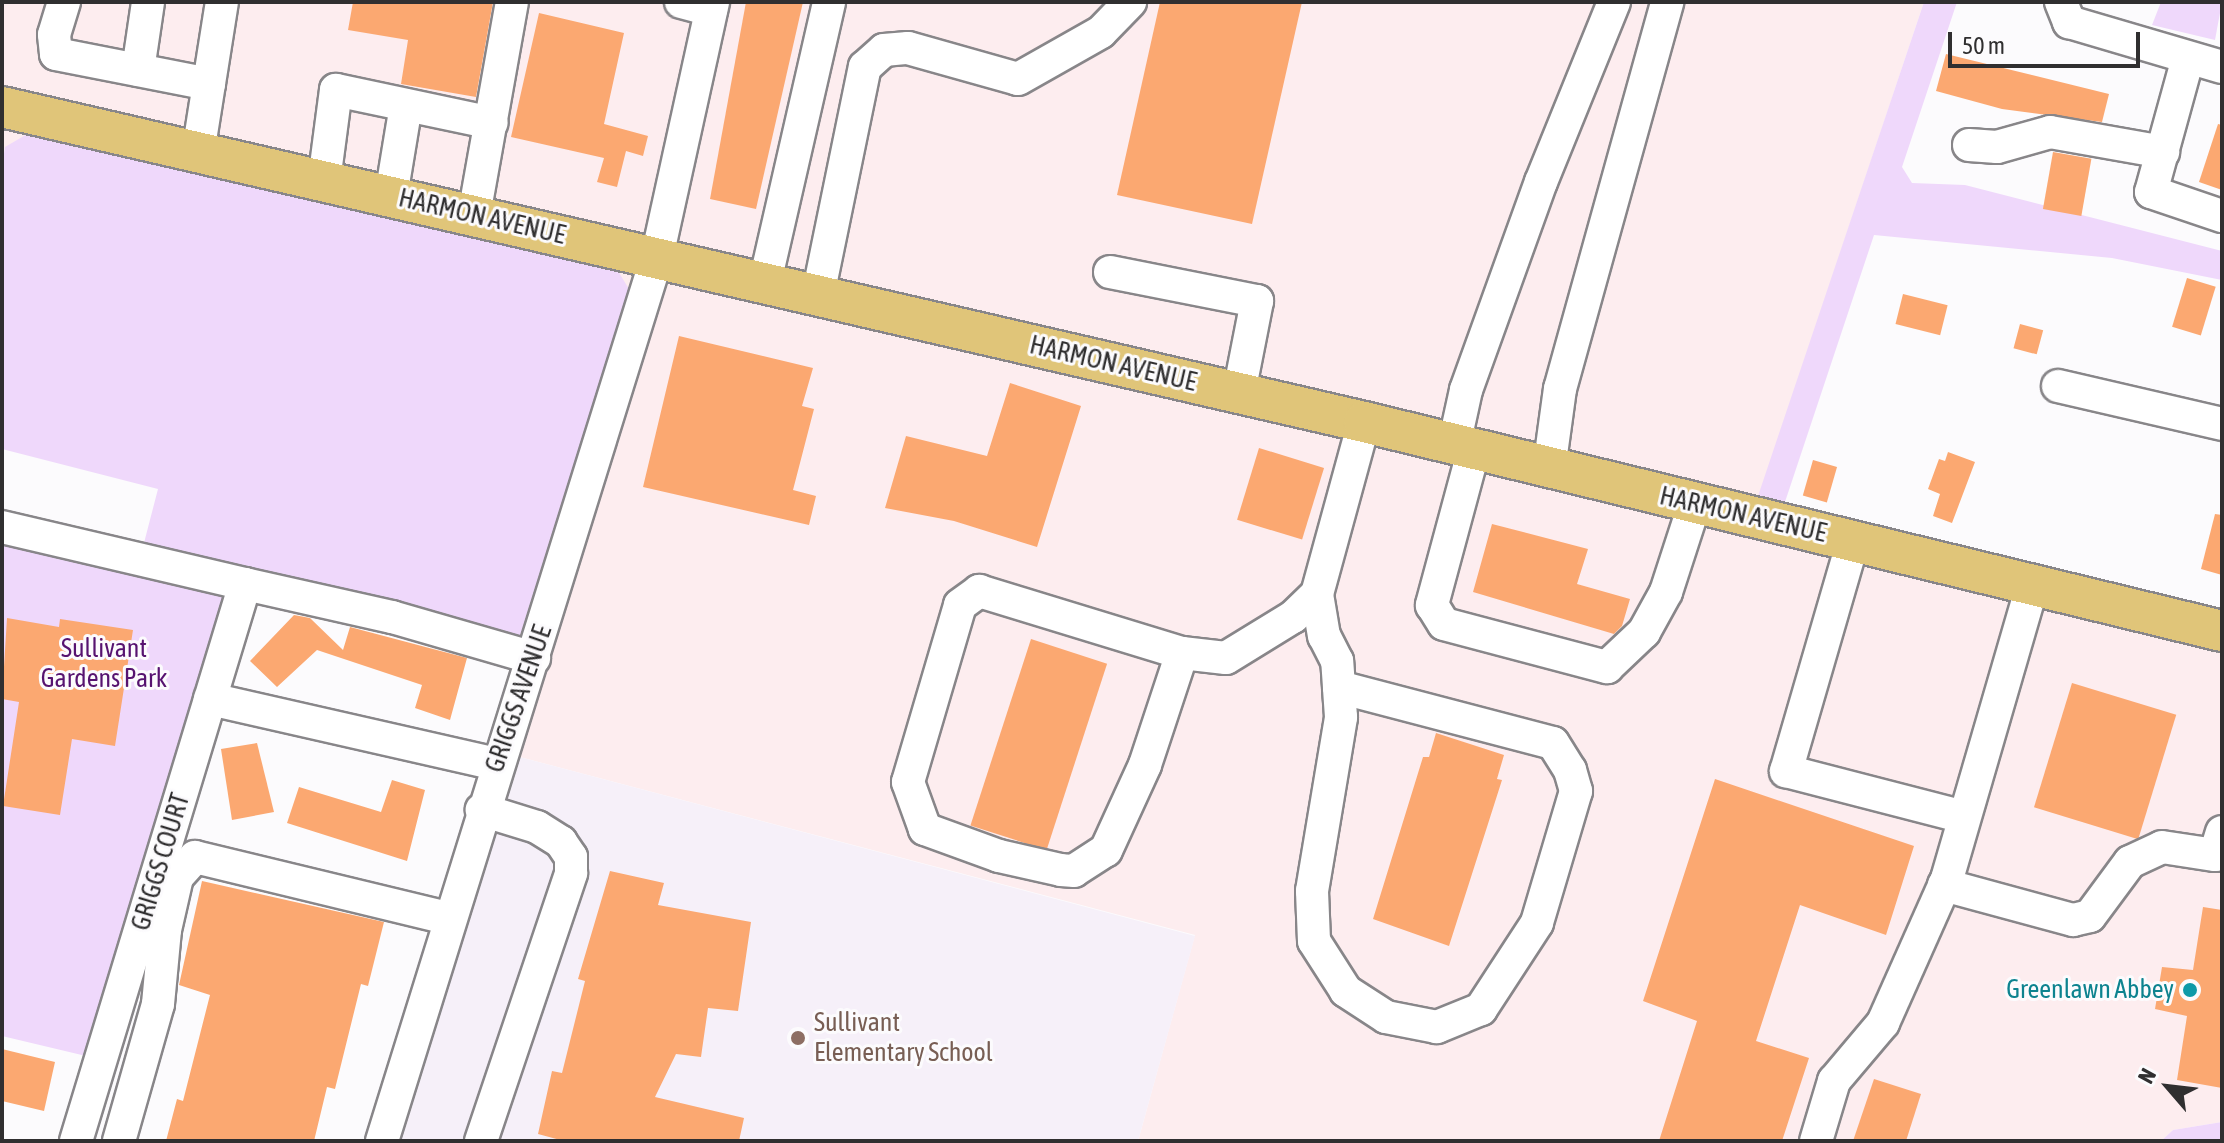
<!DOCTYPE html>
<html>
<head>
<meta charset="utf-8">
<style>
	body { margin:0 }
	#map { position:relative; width:2224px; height:1143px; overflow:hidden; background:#fcfbfd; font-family:"Asap Condensed",sans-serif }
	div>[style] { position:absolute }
	.industrial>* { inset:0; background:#fdedef }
	.built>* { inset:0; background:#f6f0f9 }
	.green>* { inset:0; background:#efd8fb }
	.building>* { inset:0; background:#fba871; transform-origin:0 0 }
	.roads { filter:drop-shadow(2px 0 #888689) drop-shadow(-2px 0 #888689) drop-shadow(0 2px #888689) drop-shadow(0 -2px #888689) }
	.minor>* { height:32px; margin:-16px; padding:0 16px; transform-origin:16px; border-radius:16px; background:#fff }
	.major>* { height:40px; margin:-20px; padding:0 20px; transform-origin:20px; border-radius:20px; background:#e0c579 }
	.dots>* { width:22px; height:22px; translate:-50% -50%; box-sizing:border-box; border:4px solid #fcfbfd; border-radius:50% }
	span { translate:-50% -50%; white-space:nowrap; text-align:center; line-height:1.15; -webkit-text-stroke:6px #fcfbfd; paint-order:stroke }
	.street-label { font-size:26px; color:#302f30 }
	.park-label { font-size:26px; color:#571370 }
	.culture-label { font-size:26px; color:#0d838f }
	.right { translate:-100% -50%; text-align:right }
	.education-label { font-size:26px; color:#785e54 }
	.left { translate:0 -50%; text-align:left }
	.frame { position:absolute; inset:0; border:4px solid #302f30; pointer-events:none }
	.north { position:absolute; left:2128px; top:1047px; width:80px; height:80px; -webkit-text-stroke:6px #fcfbfd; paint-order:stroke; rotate:298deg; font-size:22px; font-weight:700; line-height:32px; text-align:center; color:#302f30 }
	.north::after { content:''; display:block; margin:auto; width:28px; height:36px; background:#302f30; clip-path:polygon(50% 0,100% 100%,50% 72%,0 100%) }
	.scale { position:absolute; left:1948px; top:32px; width:192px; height:36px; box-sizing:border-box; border:4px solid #302f30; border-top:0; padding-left:10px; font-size:24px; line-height:28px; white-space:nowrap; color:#302f30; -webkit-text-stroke:6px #fcfbfd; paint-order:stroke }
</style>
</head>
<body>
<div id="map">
	<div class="industrial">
		<i style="clip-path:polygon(2px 2px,1924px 2px,1755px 508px,2222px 625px,2222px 1122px,2173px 1130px,2161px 1141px,1138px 1141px,1195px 935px,512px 755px,518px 642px,629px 289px,5px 147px,2px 166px)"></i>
	</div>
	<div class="built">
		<i style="clip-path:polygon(512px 755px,1195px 936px,1138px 1141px,399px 1141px)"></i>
	</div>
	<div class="green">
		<i style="clip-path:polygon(1924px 2px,1957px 2px,1902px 167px,1912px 183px,1965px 185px,2222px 251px,2222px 280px,2112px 258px,1874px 235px,1781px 514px,1754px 508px)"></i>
		<i style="clip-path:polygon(2161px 2px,2222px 2px,2215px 40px,2152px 25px)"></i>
		<i style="clip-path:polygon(41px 126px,613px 263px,629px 289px,518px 642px,236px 587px,86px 1056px,2px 1036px,2px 538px,138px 566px,158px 489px,2px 449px,2px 166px,5px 147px)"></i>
		<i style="clip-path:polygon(2222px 1122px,2222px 1141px,2161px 1141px,2173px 1130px)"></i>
	</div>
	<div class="building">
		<i style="clip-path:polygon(353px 2px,493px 2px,476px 97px,401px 84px,408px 40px,348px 30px)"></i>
		<i style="clip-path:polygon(746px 2px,803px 2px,756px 209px,710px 199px)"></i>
		<i style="clip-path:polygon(1160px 2px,1302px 2px,1252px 224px,1117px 195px)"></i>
		<i style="clip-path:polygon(539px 13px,624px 33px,604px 124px,648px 136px,643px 156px,626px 151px,617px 187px,597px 182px,604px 158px,511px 137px)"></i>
		<i style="clip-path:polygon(1946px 54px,2109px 94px,2102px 122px,2002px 109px,1936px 91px)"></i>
		<i style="clip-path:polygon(2218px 124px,2222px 125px,2222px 190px,2199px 182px)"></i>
		<i style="left:2053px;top:152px;width:39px;height:58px;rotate:10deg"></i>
		<i style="left:2187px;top:278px;width:30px;height:51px;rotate:17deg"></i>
		<i style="left:1903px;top:294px;width:46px;height:31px;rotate:14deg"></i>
		<i style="left:2020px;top:324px;width:24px;height:25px;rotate:15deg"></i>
		<i style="clip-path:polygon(679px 336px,813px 368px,802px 406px,814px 409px,793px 490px,816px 496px,809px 525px,643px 487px)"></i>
		<i style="clip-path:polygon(1010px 383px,1081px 406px,1037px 547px,954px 521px,885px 508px,906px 436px,987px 456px)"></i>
		<i style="left:1259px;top:448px;width:68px;height:75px;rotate:17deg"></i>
		<i style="clip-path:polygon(1948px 452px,1975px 462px,1952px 523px,1933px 516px,1940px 494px,1928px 489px,1939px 459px,1945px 461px)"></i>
		<i style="left:1813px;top:460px;width:25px;height:37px;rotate:16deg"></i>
		<i style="clip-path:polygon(2215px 514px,2222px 515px,2222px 575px,2201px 569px)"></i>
		<i style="clip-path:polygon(1492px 524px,1588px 549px,1577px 584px,1630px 599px,1622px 626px,1614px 634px,1473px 592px)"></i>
		<i style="clip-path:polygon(294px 615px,310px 618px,343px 650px,350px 627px,467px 658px,450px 720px,415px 708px,422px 685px,317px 650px,277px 687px,250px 661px)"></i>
		<i style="clip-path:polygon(7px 618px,59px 627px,60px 619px,133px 630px,115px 746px,72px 739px,60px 815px,3px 806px,19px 702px,2px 699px)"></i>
		<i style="left:1031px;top:639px;width:80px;height:196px;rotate:18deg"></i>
		<i style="left:2072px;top:683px;width:109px;height:130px;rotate:17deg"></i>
		<i style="clip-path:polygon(1436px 733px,1504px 755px,1497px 779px,1502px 780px,1449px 946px,1373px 919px,1423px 757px,1429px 757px)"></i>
		<i style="clip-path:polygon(257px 743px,274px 812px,232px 820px,221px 749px)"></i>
		<i style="clip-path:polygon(1715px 779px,1914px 846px,1886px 935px,1800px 905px,1756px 1041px,1809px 1058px,1782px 1141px,1659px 1141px,1697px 1021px,1643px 1001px)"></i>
		<i style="clip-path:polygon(392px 780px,425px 790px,407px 861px,287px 823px,299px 787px,381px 812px)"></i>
		<i style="clip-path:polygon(610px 871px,664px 883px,658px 905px,751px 922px,738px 1011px,708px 1008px,701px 1057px,676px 1054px,655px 1097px,744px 1118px,739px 1141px,564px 1141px,538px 1134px,552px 1071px,562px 1073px,585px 981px,578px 979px)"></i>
		<i style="clip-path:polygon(202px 881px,384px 922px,368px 986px,361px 984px,335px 1089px,327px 1087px,314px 1141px,166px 1141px,177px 1099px,183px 1101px,210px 995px,179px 985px)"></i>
		<i style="clip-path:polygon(2203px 907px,2222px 910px,2222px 1088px,2177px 1080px,2187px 1016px,2155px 1009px,2162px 967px,2193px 970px)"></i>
		<i style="clip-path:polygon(2px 1049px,55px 1062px,44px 1111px,2px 1101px)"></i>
		<i style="clip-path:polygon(1874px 1079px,1921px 1094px,1906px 1141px,1853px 1141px)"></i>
	</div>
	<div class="roads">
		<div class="minor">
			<i style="left:64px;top:2px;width:34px;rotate:107deg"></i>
			<i style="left:54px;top:35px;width:19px;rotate:84deg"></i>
			<i style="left:56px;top:54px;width:156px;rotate:11.1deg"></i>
			<i style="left:681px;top:2px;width:31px;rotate:15deg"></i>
			<i style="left:2061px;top:2px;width:22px;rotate:68deg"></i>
			<i style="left:2069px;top:22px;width:159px;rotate:16.4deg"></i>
			<i style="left:2188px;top:58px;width:139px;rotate:105.4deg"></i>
			<i style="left:2151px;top:192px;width:75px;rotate:18.7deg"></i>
			<i style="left:138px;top:70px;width:69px;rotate:-81.6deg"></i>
			<i style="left:1969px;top:145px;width:28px;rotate:4deg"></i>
			<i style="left:1997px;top:147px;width:55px;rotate:-15.8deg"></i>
			<i style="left:2050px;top:132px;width:115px;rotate:10deg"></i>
			<i style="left:198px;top:153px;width:153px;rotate:-81deg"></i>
			<i style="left:324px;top:181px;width:92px;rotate:-82.5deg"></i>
			<i style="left:336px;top:90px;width:159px;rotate:11.9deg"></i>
			<i style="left:391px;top:196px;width:92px;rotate:-80.6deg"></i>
			<i style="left:474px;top:215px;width:216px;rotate:-79.9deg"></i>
			<i style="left:1110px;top:272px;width:150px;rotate:11.2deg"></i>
			<i style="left:1257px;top:301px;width:94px;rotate:101.1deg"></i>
			<i style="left:765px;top:282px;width:287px;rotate:-77.1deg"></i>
			<i style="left:818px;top:295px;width:233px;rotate:-78.4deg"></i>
			<i style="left:865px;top:67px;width:25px;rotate:-42deg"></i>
			<i style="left:884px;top:50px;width:24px;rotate:-5deg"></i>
			<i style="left:908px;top:48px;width:114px;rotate:15.7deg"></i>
			<i style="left:1018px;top:79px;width:95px;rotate:-29.5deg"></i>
			<i style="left:1101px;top:32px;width:42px;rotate:-46deg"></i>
			<i style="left:2058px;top:386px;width:168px;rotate:13deg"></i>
			<i style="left:1454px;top:445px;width:56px;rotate:-77.7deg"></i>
			<i style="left:1466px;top:390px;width:221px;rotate:-70.2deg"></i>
			<i style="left:1541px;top:182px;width:194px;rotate:-67.9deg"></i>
			<i style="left:1474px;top:449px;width:162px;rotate:105.1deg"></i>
			<i style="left:1432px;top:605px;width:22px;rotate:58deg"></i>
			<i style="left:1444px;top:624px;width:169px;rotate:14.8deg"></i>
			<i style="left:1607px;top:667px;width:51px;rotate:-43.4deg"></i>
			<i style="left:1644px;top:632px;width:46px;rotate:-61.2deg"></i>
			<i style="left:1666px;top:592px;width:94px;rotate:-72deg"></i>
			<i style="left:1549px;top:469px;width:81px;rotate:-82.2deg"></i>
			<i style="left:1560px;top:389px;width:402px;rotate:-74.5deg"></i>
			<i style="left:2px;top:527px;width:250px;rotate:13.2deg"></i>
			<i style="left:1853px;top:541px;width:240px;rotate:106.2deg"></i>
			<i style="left:1786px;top:771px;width:184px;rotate:14.5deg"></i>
			<i style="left:1182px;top:653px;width:118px;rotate:108.3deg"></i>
			<i style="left:1145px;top:765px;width:94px;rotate:114.6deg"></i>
			<i style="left:1106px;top:850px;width:38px;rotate:147deg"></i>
			<i style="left:1074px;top:871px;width:13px;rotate:-176deg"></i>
			<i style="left:1061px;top:870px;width:64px;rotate:-167.3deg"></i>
			<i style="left:999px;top:856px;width:79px;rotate:-160deg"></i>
			<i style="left:925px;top:829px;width:50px;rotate:-109.9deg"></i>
			<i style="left:908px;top:782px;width:184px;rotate:-73.6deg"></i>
			<i style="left:960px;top:605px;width:24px;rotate:-36deg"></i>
			<i style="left:979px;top:591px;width:212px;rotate:17deg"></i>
			<i style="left:1182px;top:653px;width:44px;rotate:6.5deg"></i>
			<i style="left:1226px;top:658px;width:79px;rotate:-31.5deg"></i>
			<i style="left:1293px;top:617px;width:33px;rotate:-44deg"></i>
			<i style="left:1339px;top:687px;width:221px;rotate:14.7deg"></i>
			<i style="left:1553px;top:743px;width:32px;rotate:58deg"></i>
			<i style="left:1570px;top:770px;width:22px;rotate:74deg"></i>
			<i style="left:1576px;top:791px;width:138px;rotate:106.5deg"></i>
			<i style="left:1537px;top:923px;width:103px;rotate:123.1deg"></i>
			<i style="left:1481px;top:1009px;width:48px;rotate:157.8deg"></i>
			<i style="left:1437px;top:1027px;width:52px;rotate:-168.9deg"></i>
			<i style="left:1386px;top:1017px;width:48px;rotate:-147deg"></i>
			<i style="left:1346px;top:991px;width:59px;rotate:-122.6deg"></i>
			<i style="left:1314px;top:941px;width:50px;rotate:-92.3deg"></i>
			<i style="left:1312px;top:891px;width:176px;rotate:-80.5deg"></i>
			<i style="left:1341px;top:717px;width:30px;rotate:-94deg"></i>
			<i style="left:1339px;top:687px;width:26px;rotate:-94deg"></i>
			<i style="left:1337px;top:661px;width:28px;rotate:-117deg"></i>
			<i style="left:1324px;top:636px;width:43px;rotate:-99.5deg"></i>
			<i style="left:1317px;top:594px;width:178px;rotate:-74.7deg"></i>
			<i style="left:210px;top:699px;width:294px;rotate:12.8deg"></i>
			<i style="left:1944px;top:885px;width:134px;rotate:15.2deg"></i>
			<i style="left:2073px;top:920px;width:17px;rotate:-13deg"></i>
			<i style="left:2090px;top:916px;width:67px;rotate:-53.5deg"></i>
			<i style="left:2130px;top:862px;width:35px;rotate:-25deg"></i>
			<i style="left:2162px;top:847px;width:54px;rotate:8.6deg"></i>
			<i style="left:2215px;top:855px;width:24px;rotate:-73deg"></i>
			<i style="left:76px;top:1141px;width:582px;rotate:-73.12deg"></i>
			<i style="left:245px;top:584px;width:151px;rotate:12.7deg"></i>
			<i style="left:392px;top:617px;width:148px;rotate:16.1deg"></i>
			<i style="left:119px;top:1141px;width:142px;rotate:-74.1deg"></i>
			<i style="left:158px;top:1004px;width:74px;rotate:-84.6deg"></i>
			<i style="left:165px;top:930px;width:54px;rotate:-77.2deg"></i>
			<i style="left:177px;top:877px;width:27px;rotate:-48deg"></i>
			<i style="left:195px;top:857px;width:260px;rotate:13.6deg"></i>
			<i style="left:382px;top:1141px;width:926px;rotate:-72.72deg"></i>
			<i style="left:657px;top:257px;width:261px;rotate:-77.6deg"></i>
			<i style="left:481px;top:1141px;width:283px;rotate:-71.4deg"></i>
			<i style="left:571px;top:873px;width:16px;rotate:-90deg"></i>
			<i style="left:571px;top:857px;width:18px;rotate:-124deg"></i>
			<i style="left:561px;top:842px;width:28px;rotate:-148deg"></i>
			<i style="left:537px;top:827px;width:58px;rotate:-162.8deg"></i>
			<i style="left:1816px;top:1141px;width:63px;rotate:-73.3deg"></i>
			<i style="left:1834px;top:1081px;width:76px;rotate:-49.8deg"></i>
			<i style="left:1883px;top:1023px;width:158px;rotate:-66deg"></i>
			<i style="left:1947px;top:879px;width:305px;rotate:-73.8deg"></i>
		</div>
		<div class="major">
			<i style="left:2px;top:107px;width:1398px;rotate:13.02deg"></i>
			<i style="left:1364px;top:422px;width:883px;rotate:13.69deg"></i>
		</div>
	</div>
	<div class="dots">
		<i style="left:2190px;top:990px;background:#0f9aa8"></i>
		<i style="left:798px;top:1038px;background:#8d6e63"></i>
	</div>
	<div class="street-label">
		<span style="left:482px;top:217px;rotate:13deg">HARMON AVENUE</span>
		<span style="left:1113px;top:364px;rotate:13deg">HARMON AVENUE</span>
		<span style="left:1743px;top:515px;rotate:13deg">HARMON AVENUE</span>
		<span style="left:519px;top:699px;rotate:-71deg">GRIGGS AVENUE</span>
		<span style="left:161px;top:862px;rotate:-73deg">GRIGGS COURT</span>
	</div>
	<div class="park-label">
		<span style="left:104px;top:664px">Sullivant<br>Gardens Park</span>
	</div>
	<div class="culture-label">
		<span class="right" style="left:2174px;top:990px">Greenlawn Abbey</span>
	</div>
	<div class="education-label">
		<span class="left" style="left:814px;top:1038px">Sullivant<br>Elementary School</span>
	</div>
	<div class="frame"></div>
	<div class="north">N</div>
	<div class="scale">50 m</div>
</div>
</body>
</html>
